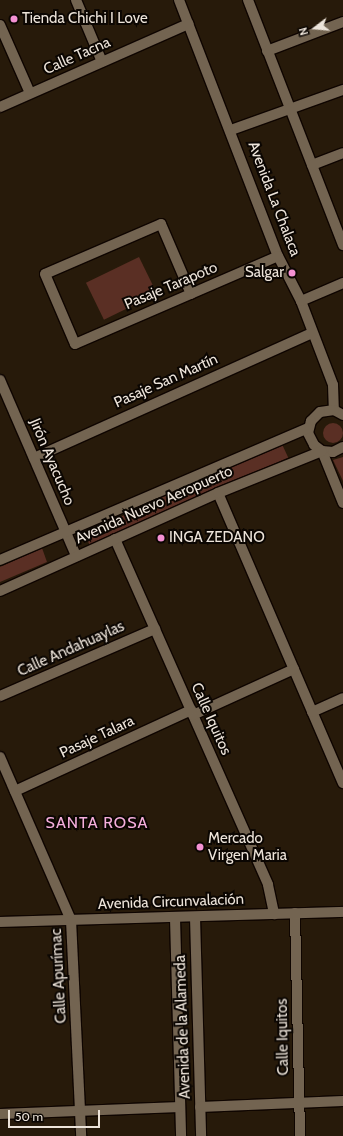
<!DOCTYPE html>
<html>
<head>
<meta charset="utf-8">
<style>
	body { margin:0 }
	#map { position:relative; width:343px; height:1136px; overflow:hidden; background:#271a0a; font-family:Cabin,sans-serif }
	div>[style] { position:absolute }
	.green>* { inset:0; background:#5a2f24; transform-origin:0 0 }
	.round { border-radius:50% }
	.roads { filter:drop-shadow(1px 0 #0f0500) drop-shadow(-1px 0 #0f0500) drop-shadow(0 1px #0f0500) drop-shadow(0 -1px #0f0500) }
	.minor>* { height:10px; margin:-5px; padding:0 5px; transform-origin:5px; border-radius:5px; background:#736451 }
	.dots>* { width:11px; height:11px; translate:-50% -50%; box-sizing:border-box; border:2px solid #0b0602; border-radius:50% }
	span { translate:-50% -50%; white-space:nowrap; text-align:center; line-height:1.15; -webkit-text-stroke:4px #0b0602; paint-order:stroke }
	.poi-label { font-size:15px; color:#ede4da }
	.left { translate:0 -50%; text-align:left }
	.right { translate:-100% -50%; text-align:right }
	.street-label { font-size:15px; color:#ede4da }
	.neighbourhood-label { font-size:16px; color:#f5aedc; letter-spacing:1px }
	.north { position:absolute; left:295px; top:8px; width:40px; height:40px; -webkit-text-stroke:3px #0b0602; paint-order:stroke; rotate:254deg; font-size:11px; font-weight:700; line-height:16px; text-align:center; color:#ede4da }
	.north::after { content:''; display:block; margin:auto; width:14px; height:18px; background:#ede4da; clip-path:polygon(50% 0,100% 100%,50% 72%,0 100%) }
	.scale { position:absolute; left:8px; top:1110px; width:92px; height:18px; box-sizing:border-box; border:2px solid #ede4da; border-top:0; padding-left:5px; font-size:12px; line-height:14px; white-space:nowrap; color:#ede4da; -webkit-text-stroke:3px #0b0602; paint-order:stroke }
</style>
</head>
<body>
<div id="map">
	<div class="green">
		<i style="left:139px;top:257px;width:41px;height:59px;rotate:64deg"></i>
		<i class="round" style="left:323px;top:423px;width:20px;height:20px"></i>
		<i style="left:281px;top:442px;width:17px;height:217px;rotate:65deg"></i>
		<i style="clip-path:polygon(343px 457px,343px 481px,333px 460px)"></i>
		<i style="clip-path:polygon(42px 548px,47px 562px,0 582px,0 567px)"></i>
	</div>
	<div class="roads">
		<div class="minor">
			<i style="left:76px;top:0;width:67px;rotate:67.2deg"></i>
			<i style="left:179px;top:0;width:274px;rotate:68.9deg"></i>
			<i style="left:278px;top:256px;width:51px;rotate:62.9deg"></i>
			<i style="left:301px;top:301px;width:90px;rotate:69.1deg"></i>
			<i style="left:333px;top:385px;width:25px;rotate:88deg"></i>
			<i style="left:248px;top:0;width:263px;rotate:68.8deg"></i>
			<i style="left:0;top:25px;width:74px;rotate:66.2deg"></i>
			<i style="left:267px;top:51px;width:81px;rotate:-20.9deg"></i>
			<i style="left:0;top:107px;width:206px;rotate:-23.8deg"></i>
			<i style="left:231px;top:130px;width:119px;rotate:-19.7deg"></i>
			<i style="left:312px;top:165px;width:33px;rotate:-21deg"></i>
			<i style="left:191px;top:294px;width:76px;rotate:-113.2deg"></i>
			<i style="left:161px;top:224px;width:126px;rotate:156.7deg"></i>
			<i style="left:45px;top:274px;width:76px;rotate:66.8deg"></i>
			<i style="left:75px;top:344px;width:221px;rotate:-23.4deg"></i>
			<i style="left:301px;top:301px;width:46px;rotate:-23.2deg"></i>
			<i style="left:0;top:380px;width:192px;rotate:66.6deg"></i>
			<i style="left:343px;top:415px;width:10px;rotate:-151deg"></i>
			<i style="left:334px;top:410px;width:14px;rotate:172deg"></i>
			<i style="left:320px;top:412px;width:13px;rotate:135deg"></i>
			<i style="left:311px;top:421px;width:12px;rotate:104deg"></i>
			<i style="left:308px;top:433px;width:13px;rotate:63deg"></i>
			<i style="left:314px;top:445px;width:10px;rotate:37deg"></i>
			<i style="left:322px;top:451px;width:11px;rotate:5deg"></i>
			<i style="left:333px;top:452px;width:11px;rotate:-27deg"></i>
			<i style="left:322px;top:451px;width:56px;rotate:68deg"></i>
			<i style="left:34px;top:458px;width:305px;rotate:-24.2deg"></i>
			<i style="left:218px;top:493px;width:316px;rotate:66.7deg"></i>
			<i style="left:115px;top:539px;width:378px;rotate:66.1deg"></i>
			<i style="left:268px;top:885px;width:30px;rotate:78deg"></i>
			<i style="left:0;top:560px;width:335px;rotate:-23.2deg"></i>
			<i style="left:0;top:591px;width:239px;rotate:-24.2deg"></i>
			<i style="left:218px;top:493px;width:112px;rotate:-22deg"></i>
			<i style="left:0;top:696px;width:169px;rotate:-23.4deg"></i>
			<i style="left:312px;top:712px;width:34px;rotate:-24deg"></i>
			<i style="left:193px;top:715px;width:111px;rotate:-24.5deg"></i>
			<i style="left:0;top:757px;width:178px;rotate:66.5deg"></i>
			<i style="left:71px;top:920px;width:216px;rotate:87.3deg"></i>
			<i style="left:15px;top:791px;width:194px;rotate:-24.7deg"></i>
			<i style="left:295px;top:913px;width:223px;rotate:88.7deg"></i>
			<i style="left:195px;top:917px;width:219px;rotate:88.4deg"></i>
			<i style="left:175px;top:918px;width:218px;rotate:88.4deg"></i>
			<i style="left:0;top:922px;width:343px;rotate:-1.7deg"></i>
			<i style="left:200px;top:1107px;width:143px;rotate:-2.4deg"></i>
			<i style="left:0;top:1114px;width:180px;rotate:-2.2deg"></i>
		</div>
	</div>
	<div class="dots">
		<i style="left:14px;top:19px;background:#f491d3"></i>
		<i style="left:292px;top:273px;background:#f491d3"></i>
		<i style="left:161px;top:538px;background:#f491d3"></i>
		<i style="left:200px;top:847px;background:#f491d3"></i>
	</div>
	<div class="poi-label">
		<span class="left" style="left:22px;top:19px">Tienda Chichi I Love</span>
		<span class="right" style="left:284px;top:273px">Salgar</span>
		<span class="left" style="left:169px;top:538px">INGA ZEDANO</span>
		<span class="left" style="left:208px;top:847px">Mercado<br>Virgen Maria</span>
	</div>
	<div class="street-label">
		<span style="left:77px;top:56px;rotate:-24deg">Calle Tacna</span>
		<span style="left:274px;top:199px;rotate:69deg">Avenida La Chalaca</span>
		<span style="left:171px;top:286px;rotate:-23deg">Pasaje Tarapoto</span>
		<span style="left:166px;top:381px;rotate:-24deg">Pasaje San Martín</span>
		<span style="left:52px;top:462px;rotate:67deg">Jirón Ayacucho</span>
		<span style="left:154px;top:505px;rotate:-24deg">Avenida Nuevo Aeropuerto</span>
		<span style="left:71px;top:649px;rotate:-24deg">Calle Andahuaylas</span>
		<span style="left:211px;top:719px;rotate:66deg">Calle Iquitos</span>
		<span style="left:97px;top:737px;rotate:-25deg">Pasaje Talara</span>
		<span style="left:171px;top:902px;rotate:-2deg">Avenida Circunvalación</span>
		<span style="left:59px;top:976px;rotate:-93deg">Calle Apurímac</span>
		<span style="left:183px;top:1027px;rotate:-92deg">Avenida de la Alameda</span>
		<span style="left:283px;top:1037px;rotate:-91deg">Calle Iquitos</span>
	</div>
	<div class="neighbourhood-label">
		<span style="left:97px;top:823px">SANTA ROSA</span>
	</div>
	<div class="north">N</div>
	<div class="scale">50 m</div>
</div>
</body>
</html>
